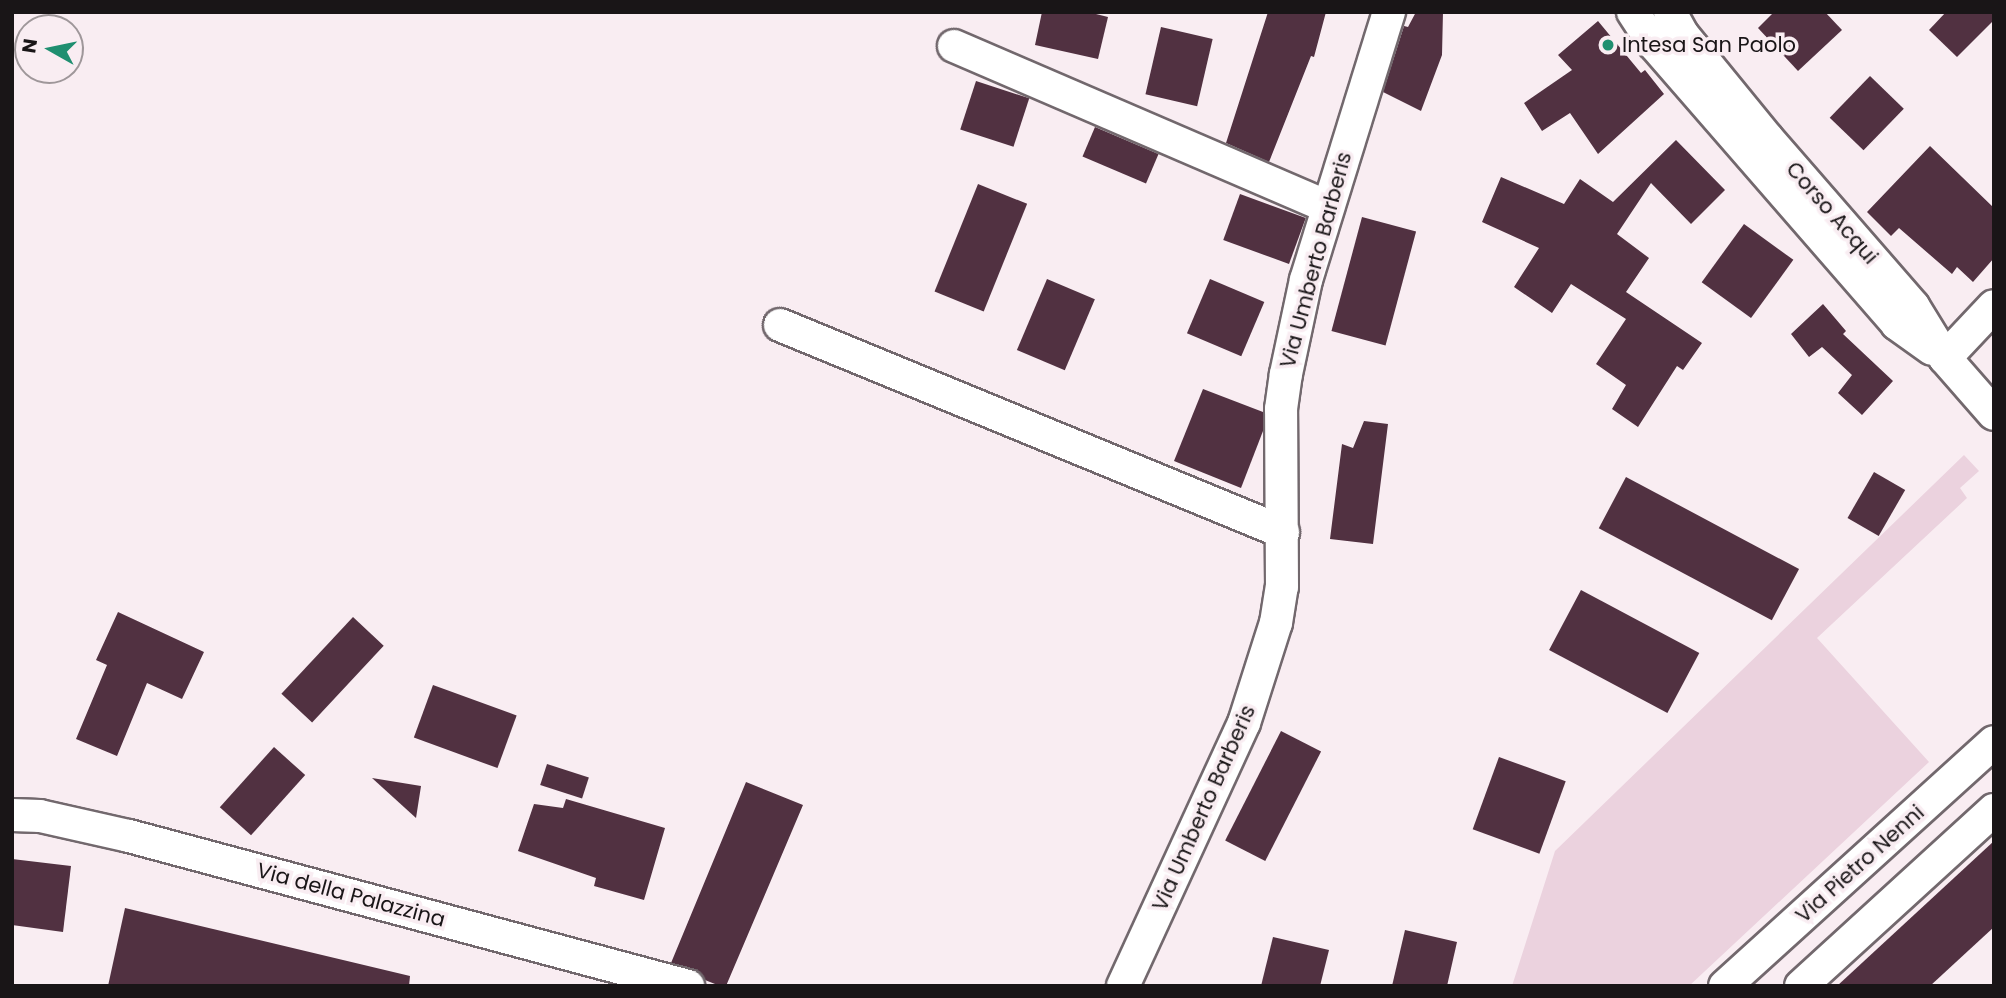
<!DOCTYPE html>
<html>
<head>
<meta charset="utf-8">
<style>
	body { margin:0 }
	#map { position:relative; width:2006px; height:998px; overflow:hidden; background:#f9edf2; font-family:Poppins,sans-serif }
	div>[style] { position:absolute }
	.green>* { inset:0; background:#ebd2de }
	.building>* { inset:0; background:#513141; transform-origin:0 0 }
	.roads { filter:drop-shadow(2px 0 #72686d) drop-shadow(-2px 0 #72686d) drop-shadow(0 2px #72686d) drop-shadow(0 -2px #72686d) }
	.minor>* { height:32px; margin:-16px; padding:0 16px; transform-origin:16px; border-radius:16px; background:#fff }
	.dots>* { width:19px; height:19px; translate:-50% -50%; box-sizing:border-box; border:4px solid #f9edf2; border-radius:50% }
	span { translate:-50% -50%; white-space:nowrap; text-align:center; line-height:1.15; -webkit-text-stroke:7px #f9edf2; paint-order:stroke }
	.poi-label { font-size:21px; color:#191517 }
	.left { translate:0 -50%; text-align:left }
	.street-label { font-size:21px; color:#191517 }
	.frame { position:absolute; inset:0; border:14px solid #191517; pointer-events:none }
	.north { position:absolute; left:14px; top:14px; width:70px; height:70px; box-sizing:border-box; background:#f9edf2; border:2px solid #9f979a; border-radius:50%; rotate:279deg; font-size:19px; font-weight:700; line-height:28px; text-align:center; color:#191517 }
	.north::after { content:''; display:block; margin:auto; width:24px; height:32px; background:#1f8f70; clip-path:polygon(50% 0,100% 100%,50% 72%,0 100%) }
</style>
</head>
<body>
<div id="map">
	<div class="green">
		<i style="clip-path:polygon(1964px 455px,1979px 471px,1960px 488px,1967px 498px,1817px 638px,1929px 762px,1689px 986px,1512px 986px,1555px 851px)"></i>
	</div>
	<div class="building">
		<i style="clip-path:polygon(1042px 12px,1088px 12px,1108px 17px,1098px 59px,1035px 45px)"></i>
		<i style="clip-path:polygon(1268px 12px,1326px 12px,1314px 57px,1311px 56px,1269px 162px,1226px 143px)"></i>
		<i style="clip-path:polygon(1416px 12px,1443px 12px,1442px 55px,1421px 111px,1383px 92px,1404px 26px,1408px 27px)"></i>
		<i style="clip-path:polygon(1774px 12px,1825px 12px,1842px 30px,1798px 71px,1758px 28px)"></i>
		<i style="clip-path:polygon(1946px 12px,1994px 12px,1994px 20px,1957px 57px,1929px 30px)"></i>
		<i style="clip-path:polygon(1598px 21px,1641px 73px,1645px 70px,1664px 94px,1598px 154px,1570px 113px,1542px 131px,1524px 103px,1572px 70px,1558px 55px)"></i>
		<i style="left:1161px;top:27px;width:53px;height:69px;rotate:13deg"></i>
		<i style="left:1870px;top:76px;width:47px;height:58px;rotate:44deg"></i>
		<i style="left:976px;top:81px;width:56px;height:51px;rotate:18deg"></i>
		<i style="left:1095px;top:127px;width:69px;height:32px;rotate:23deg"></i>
		<i style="clip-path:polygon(1676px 140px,1725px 190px,1691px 224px,1651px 183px,1617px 234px,1649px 258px,1626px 292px,1702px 343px,1683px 370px,1677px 366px,1638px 427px,1612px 409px,1626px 385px,1596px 364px,1626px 319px,1571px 284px,1552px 313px,1514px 287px,1539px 248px,1482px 222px,1501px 177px,1564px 204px,1580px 179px,1613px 202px)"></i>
		<i style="clip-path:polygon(1930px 146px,1994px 208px,1994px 258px,1973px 282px,1957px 267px,1952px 274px,1899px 228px,1891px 236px,1867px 212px)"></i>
		<i style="left:978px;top:184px;width:53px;height:116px;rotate:22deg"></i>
		<i style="left:1240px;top:194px;width:70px;height:49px;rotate:20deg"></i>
		<i style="left:1362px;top:217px;width:56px;height:118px;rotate:15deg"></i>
		<i style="left:1744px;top:224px;width:61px;height:72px;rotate:36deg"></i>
		<i style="left:1047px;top:279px;width:52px;height:77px;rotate:23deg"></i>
		<i style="left:1210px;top:279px;width:59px;height:59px;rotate:23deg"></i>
		<i style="clip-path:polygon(1823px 304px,1846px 331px,1843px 334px,1893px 381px,1862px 415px,1838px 393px,1852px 375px,1822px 347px,1809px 357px,1791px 334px)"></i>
		<i style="clip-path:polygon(1203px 389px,1263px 412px,1263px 431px,1241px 488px,1174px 461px)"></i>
		<i style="clip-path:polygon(1364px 421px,1388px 424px,1373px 544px,1330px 539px,1342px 444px,1353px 448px)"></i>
		<i style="left:1874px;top:472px;width:36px;height:53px;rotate:30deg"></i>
		<i style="left:1626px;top:477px;width:196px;height:58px;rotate:28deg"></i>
		<i style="left:1581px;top:590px;width:134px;height:68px;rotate:28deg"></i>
		<i style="clip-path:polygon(118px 612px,204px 652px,182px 699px,147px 683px,117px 756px,76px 739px,107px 665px,96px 660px)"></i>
		<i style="left:353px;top:617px;width:42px;height:105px;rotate:43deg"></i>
		<i style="left:433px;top:685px;width:89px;height:56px;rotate:20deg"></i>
		<i style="left:1281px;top:731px;width:45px;height:123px;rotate:27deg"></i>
		<i style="left:274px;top:747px;width:42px;height:81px;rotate:42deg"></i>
		<i style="left:1499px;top:757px;width:71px;height:77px;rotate:20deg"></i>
		<i style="left:547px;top:764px;width:44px;height:22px;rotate:18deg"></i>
		<i style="clip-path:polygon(372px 778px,421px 786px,416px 818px)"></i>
		<i style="clip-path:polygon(746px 782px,803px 805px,726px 986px,720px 986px,705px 980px,693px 969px,671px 963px)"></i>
		<i style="clip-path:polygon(566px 799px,665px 828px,644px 900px,594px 886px,596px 878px,518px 851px,534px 804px,563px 808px)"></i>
		<i style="clip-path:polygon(1994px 841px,1994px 927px,1930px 986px,1837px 986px)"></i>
		<i style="clip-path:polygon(12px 859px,71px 866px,63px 932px,12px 925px)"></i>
		<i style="clip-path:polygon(125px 908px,410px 976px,409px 986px,108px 986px)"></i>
		<i style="clip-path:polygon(1405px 930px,1457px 942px,1447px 986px,1392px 986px)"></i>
		<i style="clip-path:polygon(1273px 937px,1329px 950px,1320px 986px,1261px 986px)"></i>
	</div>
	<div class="roads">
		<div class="minor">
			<i style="left:1633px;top:12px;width:38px;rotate:57deg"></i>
			<i style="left:1654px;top:44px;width:371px;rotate:49deg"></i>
			<i style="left:1897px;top:324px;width:43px;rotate:35.5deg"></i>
			<i style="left:1670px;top:12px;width:26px;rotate:61deg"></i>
			<i style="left:1683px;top:35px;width:133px;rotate:50.8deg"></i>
			<i style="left:1767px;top:138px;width:223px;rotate:49deg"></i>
			<i style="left:1913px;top:306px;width:61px;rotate:58.4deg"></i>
			<i style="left:1945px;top:358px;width:74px;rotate:48.8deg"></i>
			<i style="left:954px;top:46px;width:406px;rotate:23.3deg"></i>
			<i style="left:780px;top:325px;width:544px;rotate:22.37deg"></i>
			<i style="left:1945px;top:358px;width:71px;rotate:-46.7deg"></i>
			<i style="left:12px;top:815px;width:28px;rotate:2deg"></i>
			<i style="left:40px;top:816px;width:91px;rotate:12.7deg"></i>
			<i style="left:129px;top:836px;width:579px;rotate:15.02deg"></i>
			<i style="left:1123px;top:986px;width:289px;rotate:-65.3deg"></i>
			<i style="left:1244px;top:723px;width:105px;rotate:-72.3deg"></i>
			<i style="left:1276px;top:623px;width:36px;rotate:-81deg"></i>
			<i style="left:1282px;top:587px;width:178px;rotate:-90.3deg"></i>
			<i style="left:1281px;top:409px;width:35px;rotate:-82deg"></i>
			<i style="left:1286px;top:374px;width:96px;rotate:-78deg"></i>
			<i style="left:1306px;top:280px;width:281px;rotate:-72.8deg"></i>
			<i style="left:1725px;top:986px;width:363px;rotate:-42.2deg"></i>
			<i style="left:1801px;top:986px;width:261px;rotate:-42.4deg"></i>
		</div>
	</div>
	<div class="dots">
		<i style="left:1608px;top:45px;background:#1f8f70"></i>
	</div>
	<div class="poi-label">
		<span class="left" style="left:1622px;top:45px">Intesa San Paolo</span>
	</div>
	<div class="street-label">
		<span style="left:1832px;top:213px;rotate:49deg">Corso Acqui</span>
		<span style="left:1316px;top:260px;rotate:-75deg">Via Umberto Barberis</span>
		<span style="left:1204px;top:808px;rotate:-66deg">Via Umberto Barberis</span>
		<span style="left:1860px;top:864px;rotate:-42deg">Via Pietro Nenni</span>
		<span style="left:351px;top:895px;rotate:15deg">Via della Palazzina</span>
	</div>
	<div class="frame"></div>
	<div class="north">N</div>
</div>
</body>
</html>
